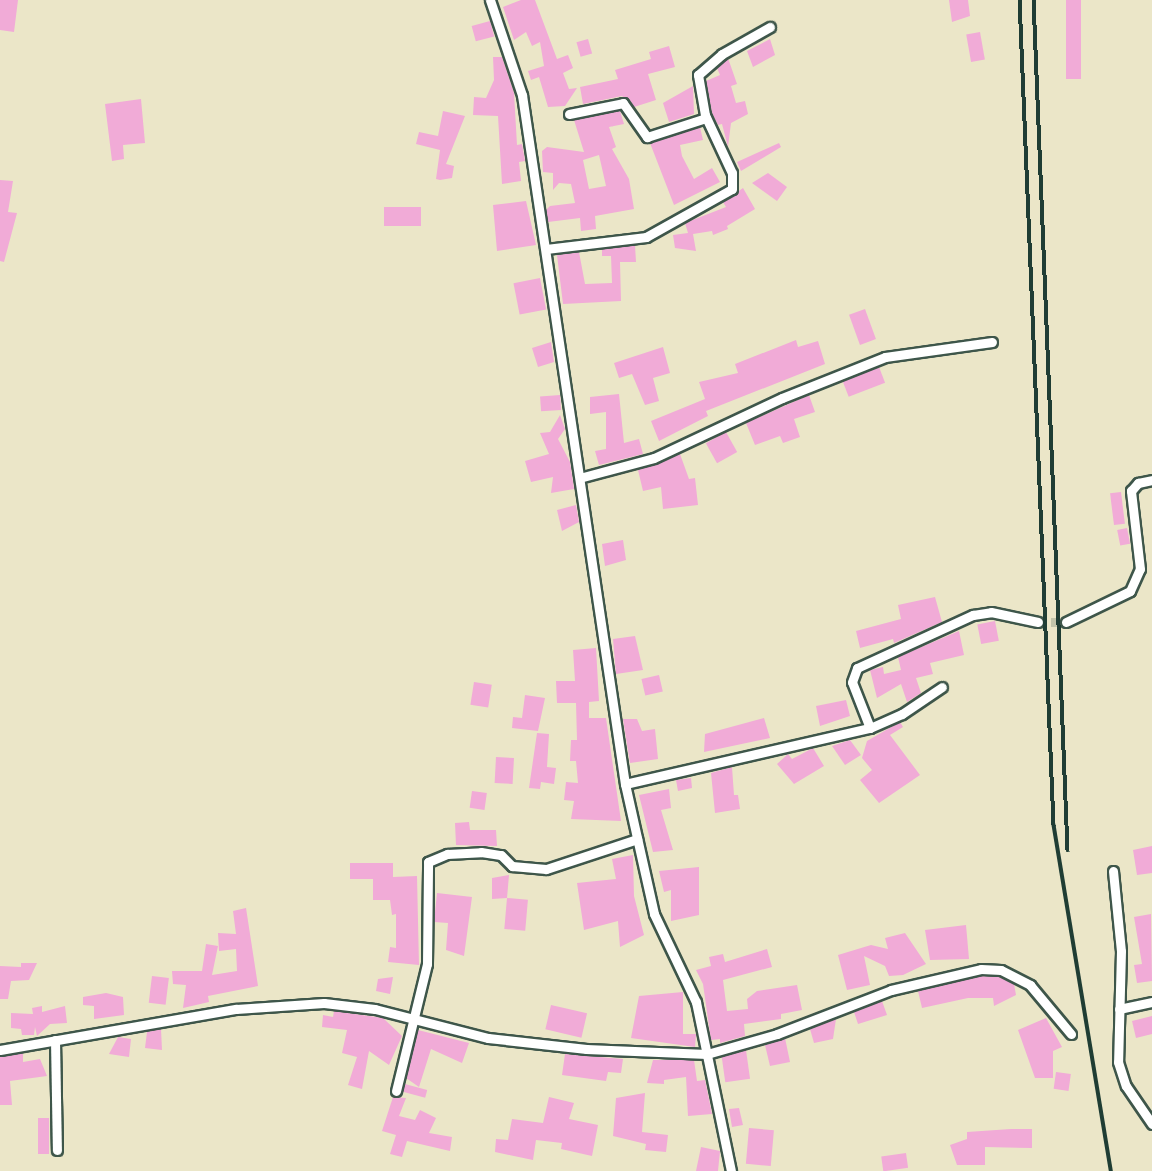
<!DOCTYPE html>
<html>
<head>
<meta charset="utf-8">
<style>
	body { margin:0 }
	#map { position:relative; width:1152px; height:1171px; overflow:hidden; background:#ebe6c8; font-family:Mynerve,sans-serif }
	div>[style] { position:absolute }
	.building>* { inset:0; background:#f1abd7; transform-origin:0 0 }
	.minor-tunnel>* { height:9px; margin-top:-4.5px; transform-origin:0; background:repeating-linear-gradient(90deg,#c2c4aa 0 9px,transparent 0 13.5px) }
	.roads { filter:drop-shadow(2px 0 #3e564a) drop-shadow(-2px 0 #3e564a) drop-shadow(0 2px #3e564a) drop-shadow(0 -2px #3e564a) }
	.minor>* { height:9px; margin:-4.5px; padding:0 4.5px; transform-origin:4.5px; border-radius:4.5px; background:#fff }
	.rail>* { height:3.5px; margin:-1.75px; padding:0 1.75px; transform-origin:1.75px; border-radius:1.75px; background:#1f3d34 }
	span { translate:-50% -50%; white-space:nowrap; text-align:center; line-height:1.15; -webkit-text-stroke:6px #fdfcf7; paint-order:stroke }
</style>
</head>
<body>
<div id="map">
	<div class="building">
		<i style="clip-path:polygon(0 0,18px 0,14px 32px,0 30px)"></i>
		<i style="clip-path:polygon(521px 0,535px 0,557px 59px,568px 55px,573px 68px,563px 73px,569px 89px,577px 88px,565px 106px,548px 107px,539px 77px,531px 80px,528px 71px,544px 66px,540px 42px,532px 46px,526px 32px,514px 40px,503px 7px)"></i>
		<i style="clip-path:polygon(949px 0,968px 0,970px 16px,952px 22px)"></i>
		<i style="left:1066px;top:0;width:15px;height:79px"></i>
		<i style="left:490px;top:21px;width:16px;height:19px;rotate:75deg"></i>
		<i style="left:980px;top:32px;width:28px;height:14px;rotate:80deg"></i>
		<i style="left:588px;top:39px;width:15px;height:12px;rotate:74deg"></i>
		<i style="clip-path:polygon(770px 39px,775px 55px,753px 67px,747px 51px)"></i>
		<i style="clip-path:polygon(669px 46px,675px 67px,648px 74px,656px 100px,634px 107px,622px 96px,583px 104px,580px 87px,618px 79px,615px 70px,651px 59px,649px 52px)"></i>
		<i style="clip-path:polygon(493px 57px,502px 57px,514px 93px,517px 145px,522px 144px,525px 161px,519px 162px,521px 181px,502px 184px,498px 116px,473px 115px,474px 97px,486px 98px,494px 80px)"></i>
		<i style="clip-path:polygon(728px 58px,737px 84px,731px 86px,736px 103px,745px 101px,748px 114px,731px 123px,728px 147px,722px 124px,718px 125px,712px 113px,706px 81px,720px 75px,717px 68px)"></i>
		<i style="clip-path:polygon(693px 86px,694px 114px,669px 122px,663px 103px)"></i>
		<i style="clip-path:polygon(141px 99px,145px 143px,123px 145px,124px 159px,112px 161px,105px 104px)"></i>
		<i style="clip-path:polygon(443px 111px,465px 116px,446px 164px,454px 166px,452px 178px,440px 180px,436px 179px,440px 150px,416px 144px,419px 132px,438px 136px)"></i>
		<i style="clip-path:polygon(evenodd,620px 111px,624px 124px,609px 127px,616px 147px,612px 149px,629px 179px,634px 209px,595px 216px,596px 229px,581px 231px,580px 218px,548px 222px,546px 210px,550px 206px,575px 203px,571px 184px,559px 183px,553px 190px,553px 173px,543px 172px,542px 151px,547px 147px,584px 152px,574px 120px,620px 111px,599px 155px,606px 186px,589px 189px,583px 160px,599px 155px)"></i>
		<i style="clip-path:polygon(700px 127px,703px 140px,680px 145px,682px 156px,694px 179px,712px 168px,720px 182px,674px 205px,650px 143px)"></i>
		<i style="clip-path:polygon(779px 143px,781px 147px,741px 171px,737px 162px)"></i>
		<i style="clip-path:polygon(768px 173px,787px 187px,777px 201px,752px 183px)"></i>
		<i style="clip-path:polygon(0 180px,13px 181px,8px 212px,17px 213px,4px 262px,0 261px)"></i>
		<i style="clip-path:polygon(743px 188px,755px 209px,727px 226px,728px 229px,713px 235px,712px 231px,693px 234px,696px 251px,675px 248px,673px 235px,688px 233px,685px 223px,726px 207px,723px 202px)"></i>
		<i style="clip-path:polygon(526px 201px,536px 245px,497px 251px,493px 205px)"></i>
		<i style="left:421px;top:207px;width:19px;height:37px;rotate:90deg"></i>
		<i style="clip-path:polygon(635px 245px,636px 262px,620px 262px,621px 301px,563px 304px,557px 255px,579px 252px,585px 284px,612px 283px,611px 256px,602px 256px,602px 249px)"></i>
		<i style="left:540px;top:278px;width:32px;height:27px;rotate:79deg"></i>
		<i style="left:865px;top:309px;width:32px;height:17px;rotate:70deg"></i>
		<i style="clip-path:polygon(796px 340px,798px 347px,818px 341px,825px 364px,706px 411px,708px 416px,659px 441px,651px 421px,705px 399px,699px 382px,738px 373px,735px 364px)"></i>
		<i style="clip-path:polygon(551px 342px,554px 362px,538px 367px,532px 348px)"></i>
		<i style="clip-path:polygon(663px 347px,670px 373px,653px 378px,659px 401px,645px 405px,632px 374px,619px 378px,614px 363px)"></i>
		<i style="left:879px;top:367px;width:17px;height:39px;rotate:69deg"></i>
		<i style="clip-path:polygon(619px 394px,624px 443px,639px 439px,643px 454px,599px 465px,595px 451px,606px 449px,606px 412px,590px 414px,590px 397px)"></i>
		<i style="left:560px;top:395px;width:15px;height:20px;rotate:86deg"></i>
		<i style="clip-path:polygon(809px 395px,815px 412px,794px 419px,800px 437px,783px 443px,780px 436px,755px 445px,746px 423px)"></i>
		<i style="clip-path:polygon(560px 415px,565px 429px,558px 439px,570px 462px,574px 489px,551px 493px,553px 477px,531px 482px,525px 461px,549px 454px,540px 433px,550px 432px)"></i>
		<i style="left:726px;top:432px;width:23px;height:23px;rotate:61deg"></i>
		<i style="clip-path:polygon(680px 454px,689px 479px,695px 478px,698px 505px,663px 509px,661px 487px,643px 491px,638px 470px)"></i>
		<i style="left:1121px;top:492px;width:32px;height:11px;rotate:83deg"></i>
		<i style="clip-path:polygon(576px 505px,579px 522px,562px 531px,557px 510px)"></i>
		<i style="left:1127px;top:528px;width:16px;height:10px;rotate:79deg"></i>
		<i style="clip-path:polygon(623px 540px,626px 560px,605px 566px,602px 544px)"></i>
		<i style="clip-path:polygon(935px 597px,942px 622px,894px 643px,893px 639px,860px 648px,856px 631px,901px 619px,898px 605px)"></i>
		<i style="left:995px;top:621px;width:20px;height:18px;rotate:79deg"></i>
		<i style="clip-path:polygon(959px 631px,964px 655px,930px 663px,933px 674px,916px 678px,921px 693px,907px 702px,901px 684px,877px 698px,870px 670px,883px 667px,884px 674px,901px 670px,898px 657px)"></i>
		<i style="clip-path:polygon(635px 636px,643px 670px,616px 674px,613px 639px)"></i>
		<i style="clip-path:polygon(596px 648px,599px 701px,589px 702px,589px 718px,606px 718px,621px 821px,571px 819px,574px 801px,564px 800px,566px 782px,578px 783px,576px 761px,570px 761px,571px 740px,577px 740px,576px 703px,557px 703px,556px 681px,575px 681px,573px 650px)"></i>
		<i style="left:659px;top:675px;width:17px;height:18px;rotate:77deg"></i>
		<i style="left:474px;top:682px;width:18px;height:23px;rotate:9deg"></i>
		<i style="clip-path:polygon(525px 695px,545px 698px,538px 731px,512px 728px,513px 717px,522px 718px)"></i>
		<i style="clip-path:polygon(846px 700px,850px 716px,820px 726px,816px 706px)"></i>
		<i style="clip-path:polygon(764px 718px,770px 738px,704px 752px,705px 734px)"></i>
		<i style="clip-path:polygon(623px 719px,637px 719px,642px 731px,655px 729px,658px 759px,630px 763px)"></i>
		<i style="clip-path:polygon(900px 722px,903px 727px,890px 735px,920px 775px,879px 803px,860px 780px,872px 770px,862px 758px,867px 741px)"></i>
		<i style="clip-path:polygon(537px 733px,549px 734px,547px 767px,556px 768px,554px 784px,541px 782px,540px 789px,529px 788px)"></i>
		<i style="clip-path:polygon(850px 740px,861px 755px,845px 765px,832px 746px)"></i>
		<i style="clip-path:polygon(813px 748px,824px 766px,794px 784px,777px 764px,788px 754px,792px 759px)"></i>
		<i style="left:496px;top:757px;width:18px;height:26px;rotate:3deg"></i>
		<i style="clip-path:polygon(732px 767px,734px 795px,738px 795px,740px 809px,715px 813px,711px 773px)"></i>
		<i style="clip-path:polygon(691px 778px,692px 788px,678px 791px,676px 780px)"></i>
		<i style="clip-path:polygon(669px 789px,671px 808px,661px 810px,673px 850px,653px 852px,639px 795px)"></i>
		<i style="left:472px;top:791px;width:15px;height:17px;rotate:8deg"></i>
		<i style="clip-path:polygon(469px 822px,470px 830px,496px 830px,497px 846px,456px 845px,455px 823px)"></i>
		<i style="clip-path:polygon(1152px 846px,1152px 873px,1137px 875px,1133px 850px)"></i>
		<i style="clip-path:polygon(633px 855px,634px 896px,644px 935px,620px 947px,618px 921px,584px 930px,577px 883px,616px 879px,612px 859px)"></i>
		<i style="clip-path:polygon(350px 863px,393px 863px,393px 877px,417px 876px,419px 965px,388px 962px,390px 947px,396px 948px,396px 914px,392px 915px,390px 900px,373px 900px,373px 879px,350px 879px)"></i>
		<i style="clip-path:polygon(699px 867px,699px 915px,671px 921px,671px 890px,664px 892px,659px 871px)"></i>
		<i style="clip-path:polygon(509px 875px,507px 898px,492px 899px,492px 878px)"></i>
		<i style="clip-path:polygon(437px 893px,472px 897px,464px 956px,446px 950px,448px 923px,434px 922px)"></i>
		<i style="left:507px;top:898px;width:21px;height:31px;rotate:5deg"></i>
		<i style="clip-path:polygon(246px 908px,258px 986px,208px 996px,209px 1002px,183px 1008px,186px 985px,173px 984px,172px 971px,202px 971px,206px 944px,218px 946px,212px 975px,237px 971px,236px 949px,219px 951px,218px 933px,236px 934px,233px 911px)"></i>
		<i style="clip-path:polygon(1151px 914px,1152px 981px,1137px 983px,1134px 965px,1142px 964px,1134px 917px)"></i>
		<i style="clip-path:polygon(966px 925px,969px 959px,930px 960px,925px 930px)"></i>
		<i style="clip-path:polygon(905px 933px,926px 964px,903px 975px,889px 976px,885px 966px,864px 956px,870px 985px,847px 990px,838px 955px,871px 945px,888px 949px,885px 938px)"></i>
		<i style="clip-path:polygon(767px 949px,772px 967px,723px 980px,727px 1011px,748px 1009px,747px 999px,757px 991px,797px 985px,802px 1010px,781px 1014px,781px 1019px,744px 1024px,745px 1036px,720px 1043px,720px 1039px,711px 1040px,703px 984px,696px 970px,711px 966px,709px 957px,723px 954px,725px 962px)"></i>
		<i style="clip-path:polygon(21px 963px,37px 963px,29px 980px,11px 981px,8px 999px,0 999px,0 966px,21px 967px)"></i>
		<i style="left:152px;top:976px;width:17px;height:27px;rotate:7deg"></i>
		<i style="clip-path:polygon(982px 976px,999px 977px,1014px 984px,1016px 995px,994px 1006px,993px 998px,968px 998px,922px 1008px,918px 991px)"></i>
		<i style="clip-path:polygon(393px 977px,390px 994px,376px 991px,378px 979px)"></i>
		<i style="clip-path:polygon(683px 992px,683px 1034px,696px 1034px,695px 1047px,631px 1038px,639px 996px)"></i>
		<i style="clip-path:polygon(106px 993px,123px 997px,124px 1015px,94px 1019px,94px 1006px,83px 1005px,83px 997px)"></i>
		<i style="clip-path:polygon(882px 1001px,887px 1015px,858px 1024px,854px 1012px)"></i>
		<i style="left:551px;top:1005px;width:37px;height:25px;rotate:13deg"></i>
		<i style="clip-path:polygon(42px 1006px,42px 1012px,65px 1006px,67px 1023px,50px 1024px,37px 1036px,35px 1027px,34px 1035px,22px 1035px,21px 1029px,11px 1028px,11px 1013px,33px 1014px,32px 1008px)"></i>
		<i style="clip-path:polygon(334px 1011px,383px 1018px,402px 1036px,389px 1065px,369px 1051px,362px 1089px,348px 1085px,357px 1057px,342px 1053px,347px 1030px,322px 1027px,323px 1015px,333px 1017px)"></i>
		<i style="clip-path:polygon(1152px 1016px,1152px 1034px,1136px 1038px,1132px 1021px)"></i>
		<i style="clip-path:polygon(1046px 1018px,1062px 1047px,1053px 1051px,1053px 1078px,1035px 1078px,1018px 1030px)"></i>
		<i style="clip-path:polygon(836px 1019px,833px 1039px,814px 1043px,810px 1029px)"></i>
		<i style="clip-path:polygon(161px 1029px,162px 1050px,145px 1048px,147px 1032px)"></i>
		<i style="clip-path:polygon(418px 1030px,469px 1043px,462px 1063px,431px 1049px,419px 1087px,406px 1078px)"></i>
		<i style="clip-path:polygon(118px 1037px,131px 1039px,129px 1057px,109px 1054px)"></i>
		<i style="clip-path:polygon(785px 1038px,790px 1062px,770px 1066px,765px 1045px)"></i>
		<i style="left:746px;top:1050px;width:29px;height:25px;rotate:82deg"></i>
		<i style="clip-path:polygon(23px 1053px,23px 1062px,40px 1059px,47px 1076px,10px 1081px,12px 1105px,0 1105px,0 1057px)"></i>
		<i style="clip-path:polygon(565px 1054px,623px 1059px,621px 1073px,608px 1072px,606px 1081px,562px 1075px)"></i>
		<i style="clip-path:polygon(653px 1060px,694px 1060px,697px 1081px,705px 1080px,712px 1114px,688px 1116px,686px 1077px,664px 1080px,664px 1084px,647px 1083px)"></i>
		<i style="left:1056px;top:1072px;width:15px;height:17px;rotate:8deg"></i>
		<i style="left:405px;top:1084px;width:23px;height:8px;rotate:15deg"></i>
		<i style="clip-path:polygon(645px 1093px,642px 1132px,668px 1135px,666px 1152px,645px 1150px,646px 1144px,613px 1136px,616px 1098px)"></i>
		<i style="clip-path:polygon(393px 1097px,406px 1098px,399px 1116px,415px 1120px,420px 1110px,436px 1118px,429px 1133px,452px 1137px,450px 1151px,407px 1141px,402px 1157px,390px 1154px,396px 1135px,382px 1131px)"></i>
		<i style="clip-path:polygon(549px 1097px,574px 1103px,569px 1119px,598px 1125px,592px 1156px,561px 1149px,562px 1143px,536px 1140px,533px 1160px,495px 1152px,496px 1139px,508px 1140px,512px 1119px,543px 1123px)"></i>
		<i style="clip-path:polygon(739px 1108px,743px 1125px,732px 1127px,729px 1109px)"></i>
		<i style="left:38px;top:1118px;width:11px;height:36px"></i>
		<i style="left:749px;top:1128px;width:25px;height:36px;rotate:5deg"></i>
		<i style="clip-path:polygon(1011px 1129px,1032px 1129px,1032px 1148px,985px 1147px,985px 1165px,957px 1165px,950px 1145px,967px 1139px,967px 1132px)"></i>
		<i style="clip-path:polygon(701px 1147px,720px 1151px,718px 1171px,696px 1171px)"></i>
		<i style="left:906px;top:1153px;width:15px;height:25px;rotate:82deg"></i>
	</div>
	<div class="minor-tunnel">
		<i style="left:1038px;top:622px;width:28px"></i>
	</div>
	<div class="roads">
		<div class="minor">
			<i style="left:490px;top:0;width:100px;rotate:71.4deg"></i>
			<i style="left:522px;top:95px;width:697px;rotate:81.5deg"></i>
			<i style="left:625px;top:784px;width:133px;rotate:77.4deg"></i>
			<i style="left:654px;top:914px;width:98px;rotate:64.5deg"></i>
			<i style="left:696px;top:1002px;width:173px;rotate:78.3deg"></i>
			<i style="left:569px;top:114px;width:55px;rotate:-11.5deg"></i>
			<i style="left:623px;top:103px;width:42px;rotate:54.8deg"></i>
			<i style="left:647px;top:137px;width:62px;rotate:-17.9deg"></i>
			<i style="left:546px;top:249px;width:101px;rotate:-6.8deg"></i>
			<i style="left:646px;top:237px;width:98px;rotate:-29.2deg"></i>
			<i style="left:732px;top:189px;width:16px;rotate:-90deg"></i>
			<i style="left:732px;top:173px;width:64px;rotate:-115deg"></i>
			<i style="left:705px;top:115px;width:41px;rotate:-99.9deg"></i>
			<i style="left:698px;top:75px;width:32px;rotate:-41deg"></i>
			<i style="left:722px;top:54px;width:55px;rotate:-29.4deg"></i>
			<i style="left:583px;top:477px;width:73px;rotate:-15deg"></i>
			<i style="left:654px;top:458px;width:141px;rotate:-25.1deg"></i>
			<i style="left:782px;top:398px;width:111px;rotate:-21.7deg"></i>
			<i style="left:885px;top:357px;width:108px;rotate:-8deg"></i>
			<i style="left:1066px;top:622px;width:71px;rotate:-25.8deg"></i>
			<i style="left:1130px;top:591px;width:24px;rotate:-66deg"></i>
			<i style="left:1140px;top:569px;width:79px;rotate:-96.6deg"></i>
			<i style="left:1131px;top:491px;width:11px;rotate:-49deg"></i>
			<i style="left:1138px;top:483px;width:14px;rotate:-12deg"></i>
			<i style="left:870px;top:728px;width:49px;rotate:-111.4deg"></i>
			<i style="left:852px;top:682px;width:15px;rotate:-70deg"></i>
			<i style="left:857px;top:668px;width:128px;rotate:-24.6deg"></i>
			<i style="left:973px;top:615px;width:18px;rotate:-9deg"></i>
			<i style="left:991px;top:612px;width:48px;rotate:12deg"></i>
			<i style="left:625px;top:784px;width:251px;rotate:-12.9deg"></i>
			<i style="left:870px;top:728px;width:35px;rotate:-24deg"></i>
			<i style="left:902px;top:714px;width:48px;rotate:-34deg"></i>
			<i style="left:1113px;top:871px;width:80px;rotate:84.3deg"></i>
			<i style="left:1121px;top:951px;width:111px;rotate:91.5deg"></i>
			<i style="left:1118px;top:1062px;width:25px;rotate:72deg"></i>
			<i style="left:1126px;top:1086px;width:46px;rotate:55.6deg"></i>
			<i style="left:1119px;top:1009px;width:34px;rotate:-12deg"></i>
			<i style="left:55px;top:1040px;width:110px;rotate:89deg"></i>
			<i style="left:0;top:1050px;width:240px;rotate:-9.9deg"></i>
			<i style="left:236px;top:1009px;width:88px;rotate:-3.9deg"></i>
			<i style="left:324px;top:1003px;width:51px;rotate:6.7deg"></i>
			<i style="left:375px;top:1009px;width:117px;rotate:14.4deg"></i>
			<i style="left:488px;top:1038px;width:99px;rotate:6.4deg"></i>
			<i style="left:586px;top:1049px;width:121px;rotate:2.4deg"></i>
			<i style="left:707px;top:1054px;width:73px;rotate:-15.9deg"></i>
			<i style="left:777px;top:1034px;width:122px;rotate:-21.1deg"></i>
			<i style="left:891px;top:990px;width:92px;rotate:-13.1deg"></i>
			<i style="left:981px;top:969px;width:20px;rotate:3deg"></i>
			<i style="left:1001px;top:970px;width:33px;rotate:27deg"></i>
			<i style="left:1030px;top:985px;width:64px;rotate:50.1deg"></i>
			<i style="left:396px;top:1091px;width:131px;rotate:-76.3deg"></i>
			<i style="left:427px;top:964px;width:102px;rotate:-89.4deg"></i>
			<i style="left:428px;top:862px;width:21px;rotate:-23deg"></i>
			<i style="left:447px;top:854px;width:34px;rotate:-3deg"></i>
			<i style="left:481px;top:852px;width:20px;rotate:9deg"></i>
			<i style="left:501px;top:855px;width:16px;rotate:45deg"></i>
			<i style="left:512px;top:866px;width:34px;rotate:5deg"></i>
			<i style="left:546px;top:869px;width:96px;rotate:-18.2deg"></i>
		</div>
	</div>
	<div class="rail">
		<i style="left:1020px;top:0;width:826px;rotate:87.64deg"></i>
		<i style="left:1054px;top:825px;width:351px;rotate:80.6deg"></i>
		<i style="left:1034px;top:0;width:851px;rotate:87.71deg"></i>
	</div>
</div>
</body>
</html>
